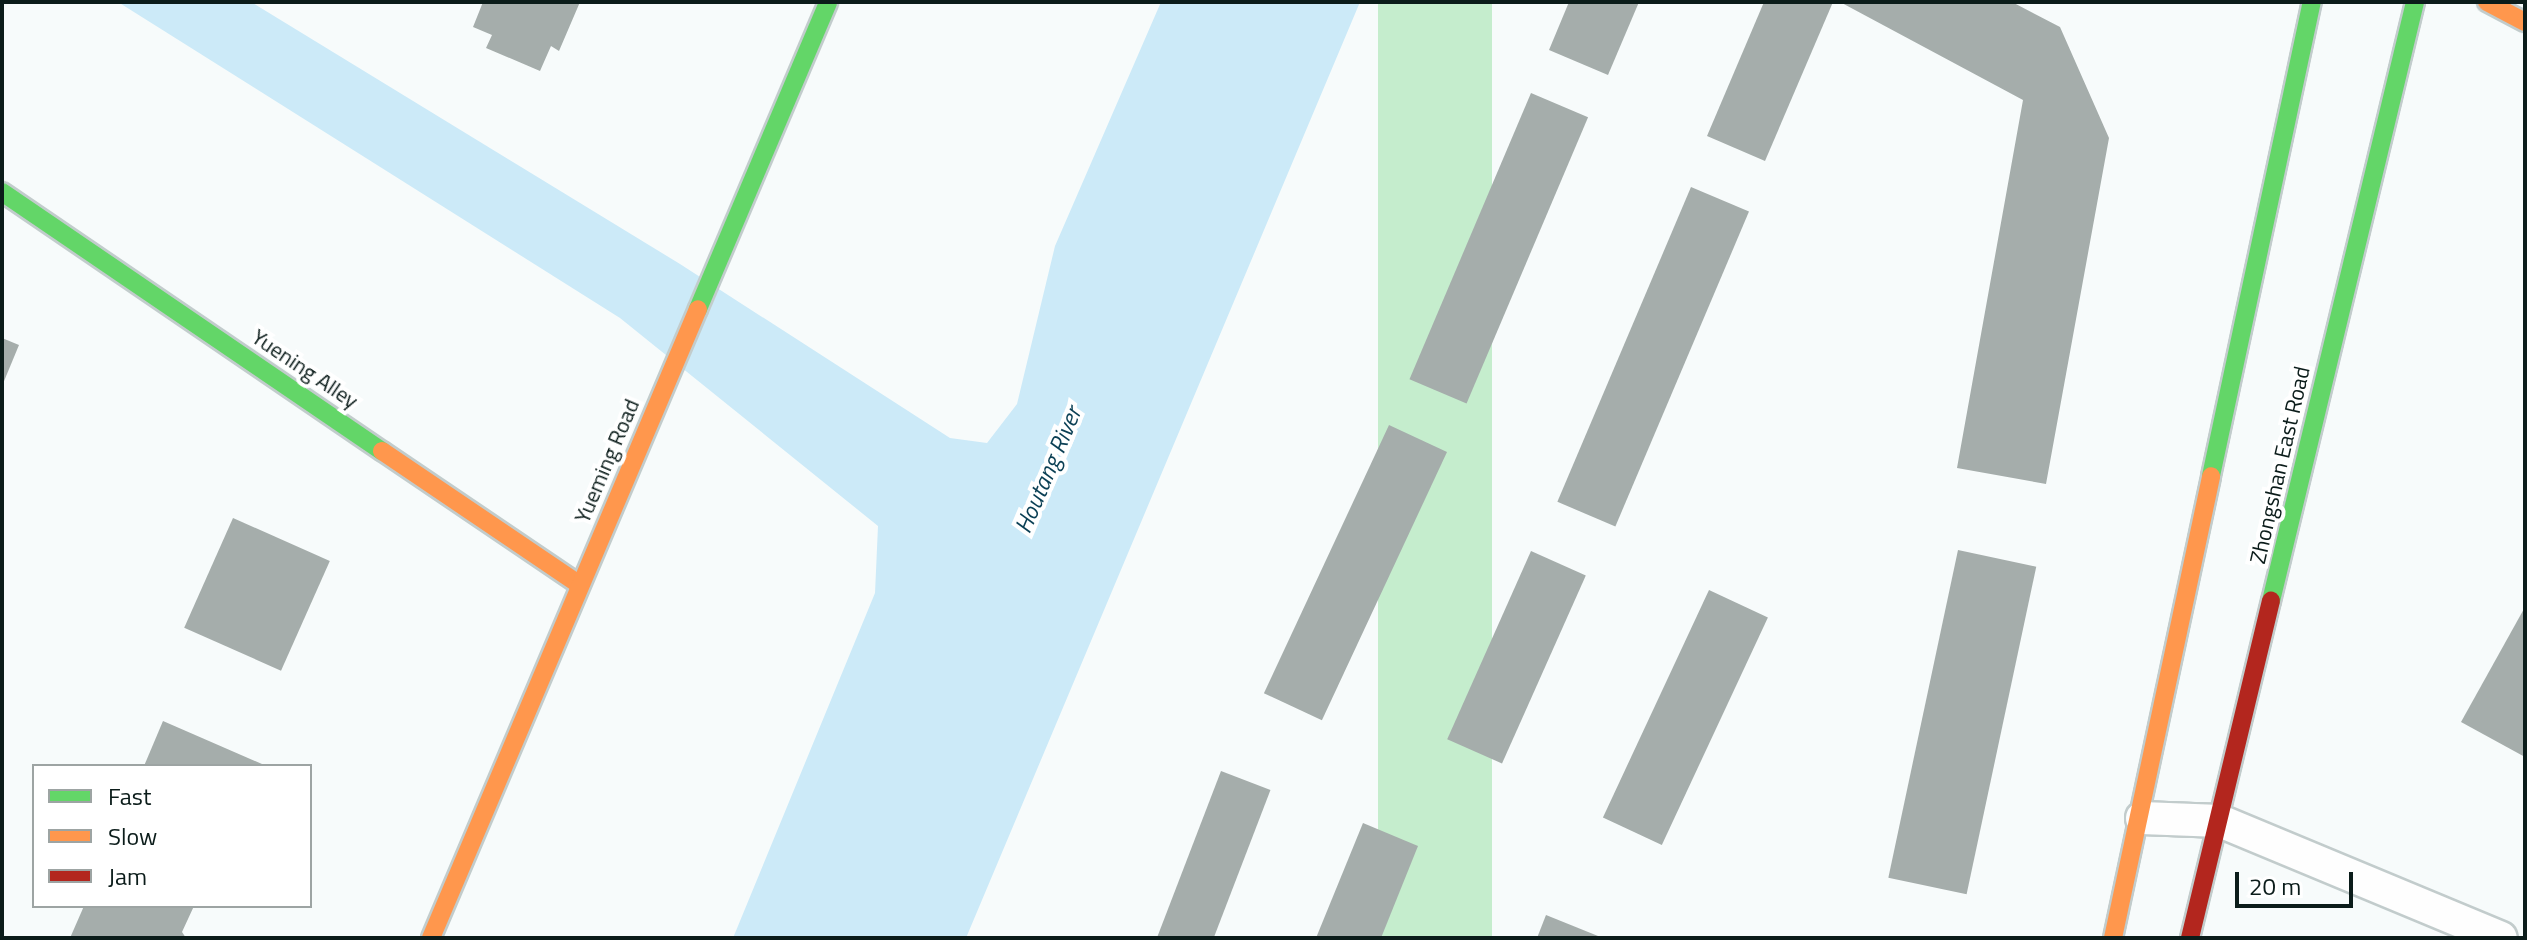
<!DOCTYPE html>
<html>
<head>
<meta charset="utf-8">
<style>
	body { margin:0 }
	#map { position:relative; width:2527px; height:940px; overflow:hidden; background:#f7fbfb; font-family:"Titillium Web",sans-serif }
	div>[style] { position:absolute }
	.green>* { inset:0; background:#c5edcd; transform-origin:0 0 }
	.water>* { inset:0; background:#cceaf8 }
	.building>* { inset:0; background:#a5adab; transform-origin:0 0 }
	.roads { filter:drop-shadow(2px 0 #c2cccc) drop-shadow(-2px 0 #c2cccc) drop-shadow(0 2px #c2cccc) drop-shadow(0 -2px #c2cccc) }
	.street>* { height:32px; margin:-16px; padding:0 16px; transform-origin:16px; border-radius:16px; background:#fefefe }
	.fast>* { height:18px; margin:-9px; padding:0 9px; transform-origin:9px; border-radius:9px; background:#63d668 }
	.slow>* { height:18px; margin:-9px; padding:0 9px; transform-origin:9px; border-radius:9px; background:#ff974d }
	.jam>* { height:18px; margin:-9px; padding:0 9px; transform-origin:9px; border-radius:9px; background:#b3261e }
	span { translate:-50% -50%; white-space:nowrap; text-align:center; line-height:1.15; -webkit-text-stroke:8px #fff; paint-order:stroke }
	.street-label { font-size:22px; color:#0b1c1a }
	.water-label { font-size:24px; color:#0a3f54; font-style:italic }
	.frame { position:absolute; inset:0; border:4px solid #0b1c1a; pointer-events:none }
	.legend { position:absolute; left:32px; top:764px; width:280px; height:144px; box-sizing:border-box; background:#fff; border:2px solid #9da4a3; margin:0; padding:10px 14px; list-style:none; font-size:24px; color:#0b1c1a }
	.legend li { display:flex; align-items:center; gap:16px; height:40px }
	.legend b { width:40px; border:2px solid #9da4a3 }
	.scale { position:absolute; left:2235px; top:872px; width:118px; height:36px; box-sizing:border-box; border:4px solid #0b1c1a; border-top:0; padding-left:10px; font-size:24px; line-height:28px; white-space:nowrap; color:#0b1c1a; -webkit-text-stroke:6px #fff; paint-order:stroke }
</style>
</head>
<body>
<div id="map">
	<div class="green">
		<i style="left:1378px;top:2px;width:114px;height:1017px"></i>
	</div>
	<div class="water">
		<i style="clip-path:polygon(118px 2px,251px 2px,680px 264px,950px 438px,987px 443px,1017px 404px,1055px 246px,1161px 2px,1360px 2px,966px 938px,733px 938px,875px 593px,878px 526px,620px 318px)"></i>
	</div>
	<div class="building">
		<i style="clip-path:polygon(483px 2px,580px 2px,559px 51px,551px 46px,540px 71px,486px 48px,492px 35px,473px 27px)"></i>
		<i style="clip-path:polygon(1569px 2px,1639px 2px,1608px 75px,1549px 50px)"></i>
		<i style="clip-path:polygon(1764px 2px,1833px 2px,1765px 161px,1707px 136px)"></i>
		<i style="clip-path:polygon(1840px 2px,2012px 2px,2060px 27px,2109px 138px,2046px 484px,1957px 468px,2023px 100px)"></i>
		<i style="left:1531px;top:93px;width:62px;height:311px;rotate:23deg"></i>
		<i style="left:1691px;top:187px;width:63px;height:342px;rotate:23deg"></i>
		<i style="clip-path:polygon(2px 338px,19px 345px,2px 386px)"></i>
		<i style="left:1389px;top:425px;width:64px;height:296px;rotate:25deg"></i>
		<i style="left:233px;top:518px;width:106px;height:120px;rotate:24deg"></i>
		<i style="left:1958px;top:550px;width:80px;height:335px;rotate:12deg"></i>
		<i style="left:1531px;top:551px;width:60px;height:206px;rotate:24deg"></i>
		<i style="left:1709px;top:590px;width:65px;height:251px;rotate:25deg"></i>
		<i style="clip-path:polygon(2525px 607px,2525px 757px,2461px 722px)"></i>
		<i style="clip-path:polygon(163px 721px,262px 764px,261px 766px,144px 766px)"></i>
		<i style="left:1221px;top:771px;width:53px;height:180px;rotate:21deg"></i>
		<i style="clip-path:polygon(1363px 823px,1418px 846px,1381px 938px,1316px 938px)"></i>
		<i style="clip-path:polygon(84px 906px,194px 906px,182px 932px,186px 938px,70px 938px)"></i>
		<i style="clip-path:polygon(1546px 915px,1603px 938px,1537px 938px)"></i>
	</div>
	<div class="roads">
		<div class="street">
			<i style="left:2142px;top:818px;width:78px;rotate:2.2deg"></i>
			<i style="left:2220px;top:821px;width:304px;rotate:22.6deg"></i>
		</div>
		<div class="fast">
			<i style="left:2px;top:192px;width:460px;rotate:34.3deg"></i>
			<i style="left:698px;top:309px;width:333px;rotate:-67deg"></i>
			<i style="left:2211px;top:476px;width:485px;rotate:-78deg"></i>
			<i style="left:2271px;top:601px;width:616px;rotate:-76.48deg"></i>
		</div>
		<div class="slow">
			<i style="left:2487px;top:2px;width:43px;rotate:27.8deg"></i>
			<i style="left:382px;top:451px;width:239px;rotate:34.1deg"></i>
			<i style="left:431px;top:938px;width:683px;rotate:-67deg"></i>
			<i style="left:2113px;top:938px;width:472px;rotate:-78deg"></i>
		</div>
		<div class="jam">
			<i style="left:2190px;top:938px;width:347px;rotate:-76.5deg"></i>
		</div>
	</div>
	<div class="street-label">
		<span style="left:305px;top:369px;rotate:34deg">Yuening Alley</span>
		<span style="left:607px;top:461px;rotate:-67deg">Yueming Road</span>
		<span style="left:2280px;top:465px;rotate:-77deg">Zhongshan East Road</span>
	</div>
	<div class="water-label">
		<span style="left:1048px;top:470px;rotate:-67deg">Houtang River</span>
	</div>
	<div class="frame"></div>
	<ul class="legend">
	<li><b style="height:10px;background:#63d668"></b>Fast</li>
	<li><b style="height:10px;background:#ff974d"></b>Slow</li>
	<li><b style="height:10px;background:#b3261e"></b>Jam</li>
	</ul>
	<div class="scale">20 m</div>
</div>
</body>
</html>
